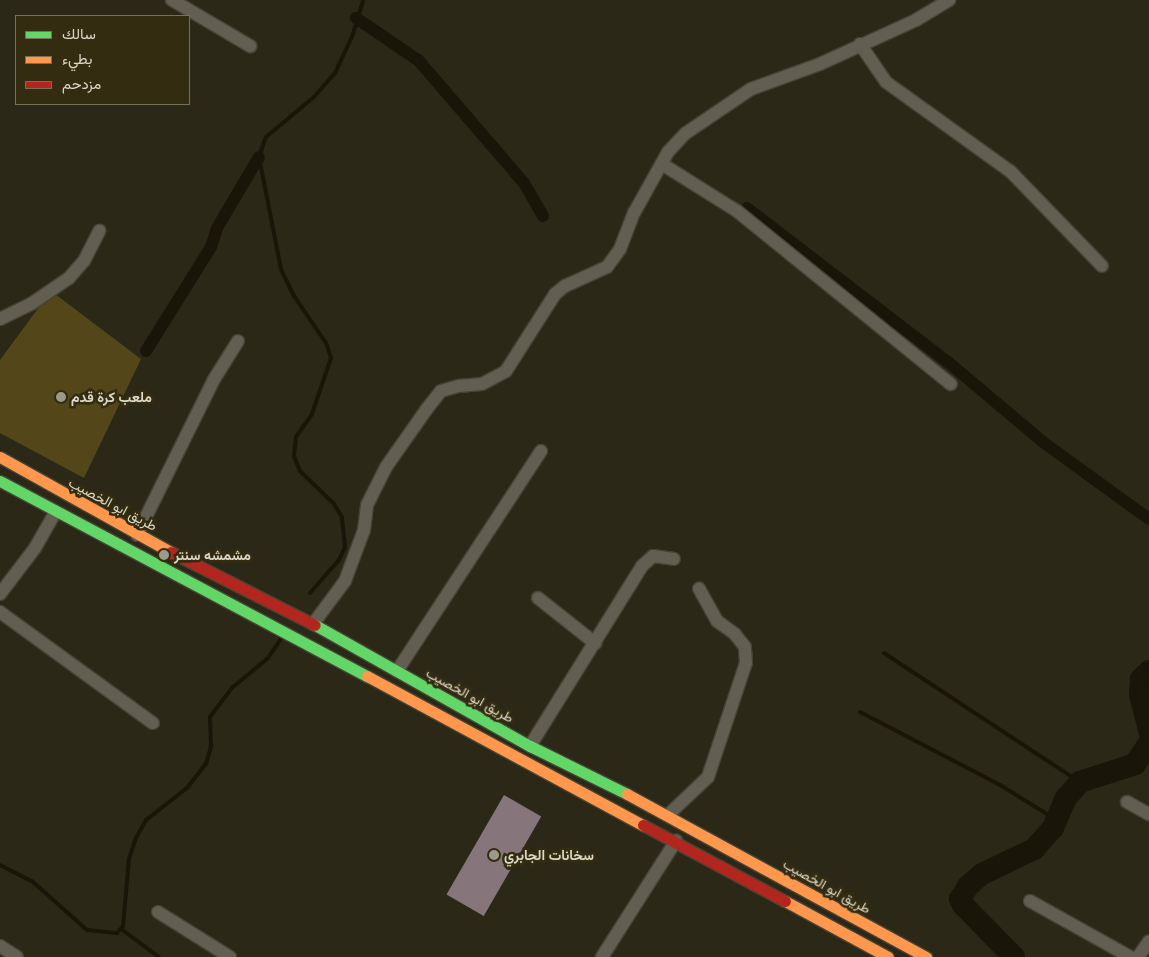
<!DOCTYPE html>
<html>
<head>
<meta charset="utf-8">
<style>
	body { margin:0 }
	#map { position:relative; width:1149px; height:957px; overflow:hidden; background:#2c2818; font-family:"Open Sans",Vazirmatn,sans-serif }
	div>[style] { position:absolute }
	.green>* { inset:0; background:#534719 }
	.stream>* { height:4px; margin:-2px; padding:0 2px; transform-origin:2px; border-radius:2px; background:#191508 }
	.canal>* { height:12px; margin:-6px; padding:0 6px; transform-origin:6px; border-radius:6px; background:#191508 }
	.river>* { height:22px; margin:-11px; padding:0 11px; transform-origin:11px; border-radius:11px; background:#191508 }
	.building>* { inset:0; background:#86767b; transform-origin:0 0 }
	.roads { filter:drop-shadow(1px 0 #464336) drop-shadow(-1px 0 #464336) drop-shadow(0 1px #464336) drop-shadow(0 -1px #464336) }
	.street>* { height:12px; margin:-6px; padding:0 6px; transform-origin:6px; border-radius:6px; background:#625e51 }
	.fast>* { height:11px; margin:-5.5px; padding:0 5.5px; transform-origin:5.5px; border-radius:5.5px; background:#63d668 }
	.slow>* { height:11px; margin:-5.5px; padding:0 5.5px; transform-origin:5.5px; border-radius:5.5px; background:#ff974d }
	.jam>* { height:11px; margin:-5.5px; padding:0 5.5px; transform-origin:5.5px; border-radius:5.5px; background:#b3261e }
	.dots>* { width:14px; height:14px; translate:-50% -50%; box-sizing:border-box; border:2px solid #342c10; border-radius:50% }
	span { translate:-50% -50%; white-space:nowrap; text-align:center; line-height:1.15; -webkit-text-stroke:5px #342c10; paint-order:stroke }
	.poi-label { font-size:14px; color:#dcd7c7; font-weight:700 }
	.left { translate:0 -50%; text-align:left }
	.street-label { font-size:14px; color:#dcd7c7 }
	.legend { position:absolute; left:15px; top:15px; width:175px; height:90px; box-sizing:border-box; background:#342c10; border:1px solid #777059; margin:0; padding:6px 9px; list-style:none; font-size:15px; color:#dcd7c7 }
	.legend li { display:flex; align-items:center; gap:10px; height:25px }
	.legend b { width:25px; border:1px solid #777059 }
</style>
</head>
<body>
<div id="map">
	<div class="green">
		<i style="clip-path:polygon(51px 291px,141px 359px,84px 478px,0 433px,0 360px)"></i>
	</div>
	<div class="stream">
		<i style="left:310px;top:593px;width:44px;rotate:-48.7deg"></i>
		<i style="left:339px;top:560px;width:14px;rotate:-65deg"></i>
		<i style="left:345px;top:547px;width:30px;rotate:-96deg"></i>
		<i style="left:342px;top:517px;width:15px;rotate:-122deg"></i>
		<i style="left:334px;top:504px;width:47px;rotate:-135.9deg"></i>
		<i style="left:300px;top:471px;width:16px;rotate:-112deg"></i>
		<i style="left:294px;top:456px;width:19px;rotate:-84deg"></i>
		<i style="left:296px;top:437px;width:28px;rotate:-55deg"></i>
		<i style="left:312px;top:414px;width:59px;rotate:-71.3deg"></i>
		<i style="left:331px;top:358px;width:16px;rotate:-108deg"></i>
		<i style="left:326px;top:343px;width:57px;rotate:-124.2deg"></i>
		<i style="left:294px;top:296px;width:30px;rotate:-116deg"></i>
		<i style="left:281px;top:269px;width:114px;rotate:-101.1deg"></i>
		<i style="left:259px;top:157px;width:21px;rotate:-71deg"></i>
		<i style="left:266px;top:137px;width:62px;rotate:-39.8deg"></i>
		<i style="left:314px;top:97px;width:32px;rotate:-49deg"></i>
		<i style="left:335px;top:73px;width:40px;rotate:-65deg"></i>
		<i style="left:352px;top:37px;width:39px;rotate:-73deg"></i>
		<i style="left:884px;top:653px;width:235px;rotate:33.4deg"></i>
		<i style="left:860px;top:712px;width:158px;rotate:27.5deg"></i>
		<i style="left:1000px;top:785px;width:67px;rotate:31.6deg"></i>
		<i style="left:0;top:865px;width:36px;rotate:27deg"></i>
		<i style="left:32px;top:881px;width:74px;rotate:41.7deg"></i>
		<i style="left:87px;top:930px;width:30px;rotate:6deg"></i>
		<i style="left:117px;top:933px;width:9px;rotate:-49deg"></i>
		<i style="left:123px;top:926px;width:67px;rotate:-84.9deg"></i>
		<i style="left:129px;top:859px;width:22px;rotate:-72deg"></i>
		<i style="left:136px;top:838px;width:21px;rotate:-61deg"></i>
		<i style="left:146px;top:820px;width:52px;rotate:-38deg"></i>
		<i style="left:187px;top:788px;width:31px;rotate:-52deg"></i>
		<i style="left:206px;top:764px;width:19px;rotate:-74deg"></i>
		<i style="left:211px;top:746px;width:29px;rotate:-92deg"></i>
		<i style="left:210px;top:717px;width:38px;rotate:-53deg"></i>
		<i style="left:233px;top:687px;width:45px;rotate:-39.6deg"></i>
		<i style="left:268px;top:658px;width:23px;rotate:-56deg"></i>
		<i style="left:121px;top:929px;width:47px;rotate:36.4deg"></i>
	</div>
	<div class="canal">
		<i style="left:356px;top:18px;width:76px;rotate:34.3deg"></i>
		<i style="left:419px;top:61px;width:161px;rotate:49.3deg"></i>
		<i style="left:524px;top:183px;width:38px;rotate:60deg"></i>
		<i style="left:747px;top:208px;width:253px;rotate:37.5deg"></i>
		<i style="left:948px;top:362px;width:124px;rotate:40.1deg"></i>
		<i style="left:1043px;top:442px;width:131px;rotate:36deg"></i>
		<i style="left:146px;top:351px;width:123px;rotate:-58deg"></i>
		<i style="left:211px;top:247px;width:20px;rotate:-72deg"></i>
		<i style="left:217px;top:228px;width:82px;rotate:-59.4deg"></i>
	</div>
	<div class="river">
		<i style="left:1149px;top:671px;width:11px;rotate:135deg"></i>
		<i style="left:1141px;top:679px;width:15px;rotate:94deg"></i>
		<i style="left:1140px;top:694px;width:37px;rotate:76deg"></i>
		<i style="left:1014px;top:957px;width:73px;rotate:-134.4deg"></i>
		<i style="left:963px;top:905px;width:7px;rotate:-117deg"></i>
		<i style="left:960px;top:899px;width:15px;rotate:-58deg"></i>
		<i style="left:968px;top:886px;width:18px;rotate:-41deg"></i>
		<i style="left:982px;top:874px;width:58px;rotate:-25.7deg"></i>
		<i style="left:1034px;top:849px;width:28px;rotate:-48deg"></i>
		<i style="left:1053px;top:828px;width:33px;rotate:-67deg"></i>
		<i style="left:1066px;top:798px;width:21px;rotate:-49deg"></i>
		<i style="left:1080px;top:782px;width:58px;rotate:-18.1deg"></i>
		<i style="left:1135px;top:764px;width:25px;rotate:-56deg"></i>
	</div>
	<div class="building">
		<i style="left:504px;top:795px;width:43px;height:115px;rotate:30deg"></i>
	</div>
	<div class="roads">
		<div class="street">
			<i style="left:172px;top:0;width:91px;rotate:30.5deg"></i>
			<i style="left:860px;top:44px;width:46px;rotate:55.6deg"></i>
			<i style="left:886px;top:82px;width:153px;rotate:35.7deg"></i>
			<i style="left:1010px;top:171px;width:132px;rotate:45.9deg"></i>
			<i style="left:662px;top:164px;width:89px;rotate:32.1deg"></i>
			<i style="left:737px;top:211px;width:275px;rotate:39deg"></i>
			<i style="left:0;top:319px;width:34px;rotate:-26deg"></i>
			<i style="left:31px;top:304px;width:46px;rotate:-34.4deg"></i>
			<i style="left:69px;top:278px;width:23px;rotate:-49deg"></i>
			<i style="left:84px;top:261px;width:34px;rotate:-63deg"></i>
			<i style="left:137px;top:535px;width:172px;rotate:-63.7deg"></i>
			<i style="left:213px;top:381px;width:47px;rotate:-58deg"></i>
			<i style="left:0;top:594px;width:58px;rotate:-52.7deg"></i>
			<i style="left:35px;top:548px;width:40px;rotate:-60.3deg"></i>
			<i style="left:538px;top:598px;width:73px;rotate:38.3deg"></i>
			<i style="left:0;top:612px;width:189px;rotate:36deg"></i>
			<i style="left:313px;top:624px;width:54px;rotate:-53.3deg"></i>
			<i style="left:345px;top:581px;width:54px;rotate:-69.6deg"></i>
			<i style="left:364px;top:530px;width:25px;rotate:-83deg"></i>
			<i style="left:367px;top:505px;width:42px;rotate:-63.4deg"></i>
			<i style="left:386px;top:467px;width:70px;rotate:-54.9deg"></i>
			<i style="left:426px;top:410px;width:24px;rotate:-52deg"></i>
			<i style="left:441px;top:391px;width:19px;rotate:-16deg"></i>
			<i style="left:459px;top:386px;width:23px;rotate:-5deg"></i>
			<i style="left:482px;top:384px;width:27px;rotate:-28deg"></i>
			<i style="left:506px;top:371px;width:91px;rotate:-57.5deg"></i>
			<i style="left:555px;top:294px;width:13px;rotate:-39deg"></i>
			<i style="left:565px;top:286px;width:46px;rotate:-24.3deg"></i>
			<i style="left:607px;top:267px;width:22px;rotate:-54deg"></i>
			<i style="left:620px;top:249px;width:39px;rotate:-69deg"></i>
			<i style="left:634px;top:213px;width:70px;rotate:-60.9deg"></i>
			<i style="left:668px;top:152px;width:26px;rotate:-47deg"></i>
			<i style="left:686px;top:133px;width:78px;rotate:-34.1deg"></i>
			<i style="left:751px;top:89px;width:73px;rotate:-19.9deg"></i>
			<i style="left:820px;top:64px;width:106px;rotate:-24.6deg"></i>
			<i style="left:916px;top:20px;width:39px;rotate:-31deg"></i>
			<i style="left:397px;top:671px;width:263px;rotate:-56.8deg"></i>
			<i style="left:530px;top:746px;width:212px;rotate:-58.1deg"></i>
			<i style="left:642px;top:566px;width:15px;rotate:-42deg"></i>
			<i style="left:653px;top:556px;width:21px;rotate:8deg"></i>
			<i style="left:1127px;top:802px;width:25px;rotate:29deg"></i>
			<i style="left:668px;top:815px;width:55px;rotate:-43.5deg"></i>
			<i style="left:708px;top:777px;width:120px;rotate:-71.6deg"></i>
			<i style="left:746px;top:663px;width:16px;rotate:-94deg"></i>
			<i style="left:745px;top:647px;width:16px;rotate:-128deg"></i>
			<i style="left:735px;top:634px;width:22px;rotate:-144deg"></i>
			<i style="left:717px;top:621px;width:37px;rotate:-119deg"></i>
			<i style="left:1030px;top:901px;width:115px;rotate:29.2deg"></i>
			<i style="left:158px;top:912px;width:85px;rotate:32deg"></i>
			<i style="left:0;top:946px;width:20px;rotate:33deg"></i>
			<i style="left:602px;top:957px;width:138px;rotate:-57.5deg"></i>
			<i style="left:1138px;top:957px;width:19px;rotate:-55deg"></i>
		</div>
		<div class="fast">
			<i style="left:0;top:481px;width:416px;rotate:28deg"></i>
			<i style="left:315px;top:625px;width:247px;rotate:29.4deg"></i>
			<i style="left:530px;top:746px;width:108px;rotate:26.3deg"></i>
		</div>
		<div class="slow">
			<i style="left:0;top:457px;width:196px;rotate:29.1deg"></i>
			<i style="left:367px;top:676px;width:314px;rotate:28.4deg"></i>
			<i style="left:627px;top:794px;width:341px;rotate:28.6deg"></i>
			<i style="left:785px;top:901px;width:117px;rotate:28.5deg"></i>
		</div>
		<div class="jam">
			<i style="left:171px;top:552px;width:161px;rotate:26.9deg"></i>
			<i style="left:643px;top:825px;width:161px;rotate:28.2deg"></i>
		</div>
	</div>
	<div class="dots">
		<i style="left:61px;top:397px;background:#9e9a8a"></i>
		<i style="left:164px;top:555px;background:#9e9a8a"></i>
		<i style="left:494px;top:855px;background:#9e9a8a"></i>
	</div>
	<div class="poi-label">
		<span class="left" style="left:71px;top:397px">ملعب كرة قدم</span>
		<span class="left" style="left:174px;top:555px">مشمشه سنتر</span>
		<span class="left" style="left:504px;top:855px">سخانات الجابري</span>
	</div>
	<div class="street-label">
		<span style="left:113px;top:504px;rotate:28deg">طريق ابو الخصيب</span>
		<span style="left:470px;top:695px;rotate:29deg">طريق ابو الخصيب</span>
		<span style="left:827px;top:886px;rotate:29deg">طريق ابو الخصيب</span>
	</div>
	<ul class="legend">
	<li><b style="height:6px;background:#63d668"></b>سالك</li>
	<li><b style="height:6px;background:#ff974d"></b>بطيء</li>
	<li><b style="height:6px;background:#b3261e"></b>مزدحم</li>
	</ul>
</div>
</body>
</html>
